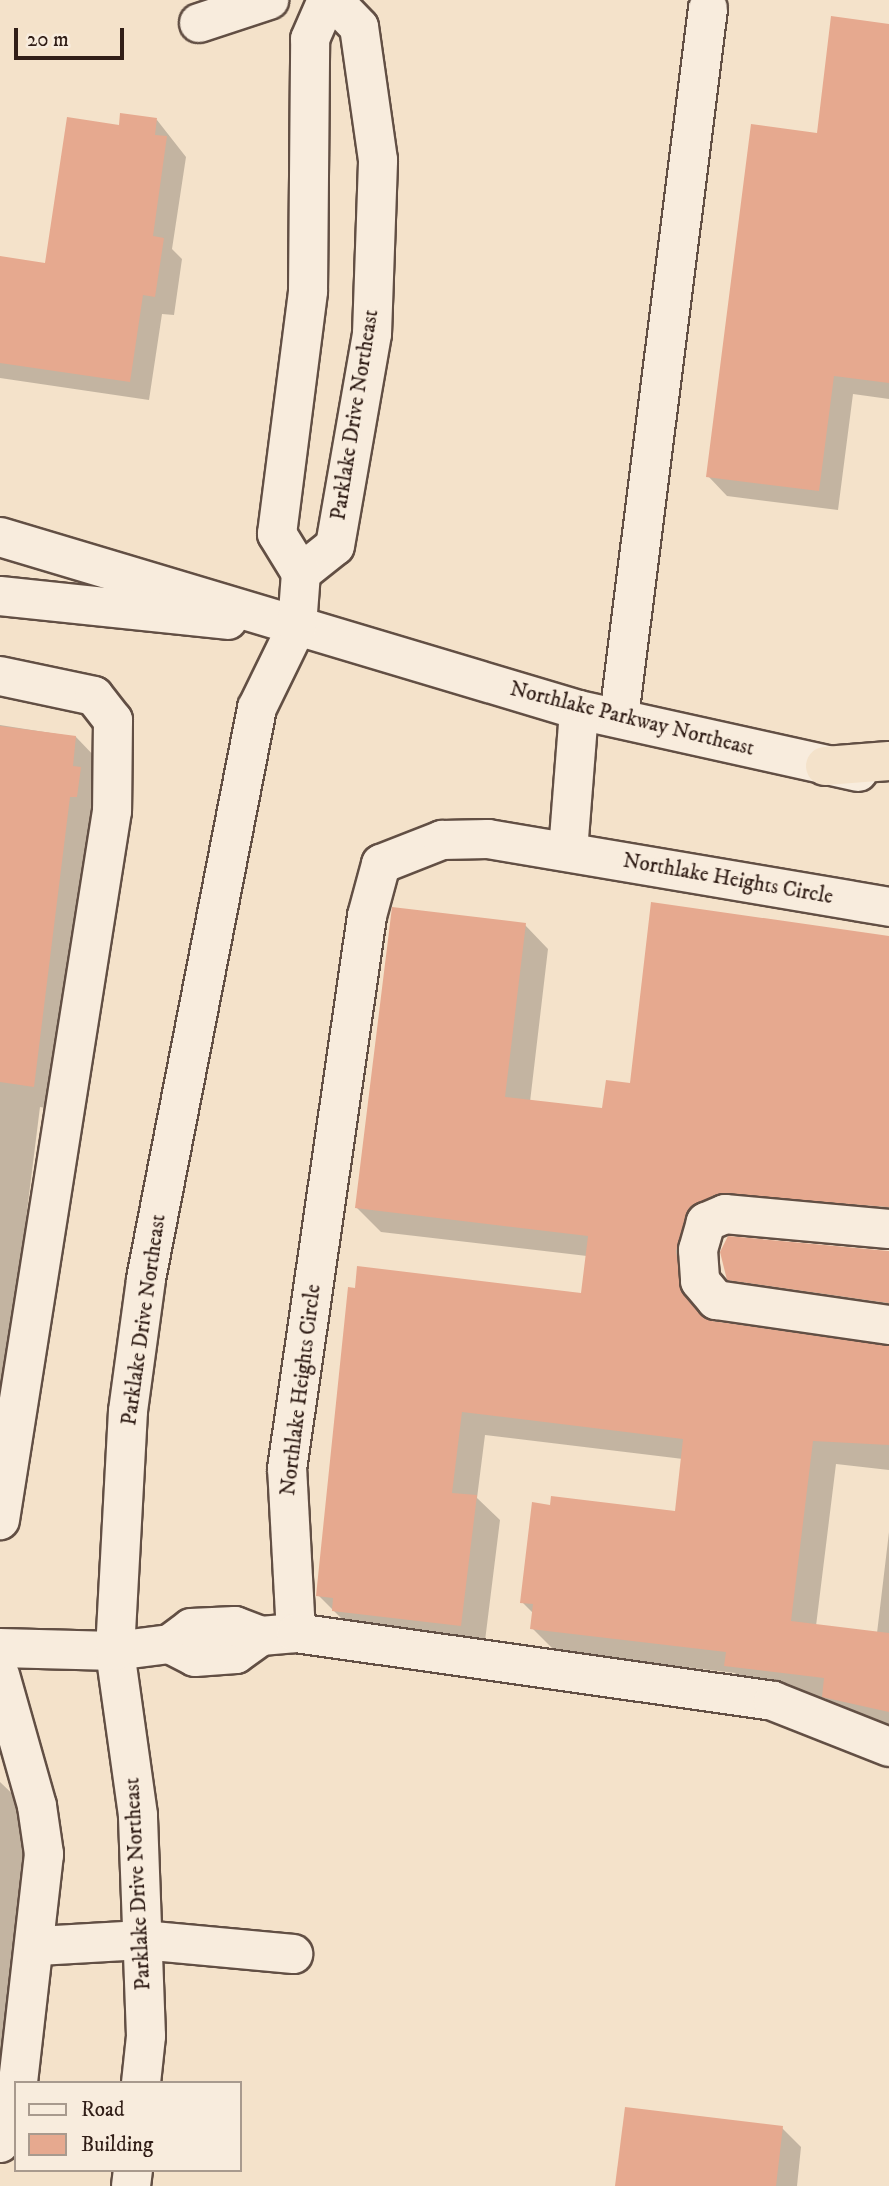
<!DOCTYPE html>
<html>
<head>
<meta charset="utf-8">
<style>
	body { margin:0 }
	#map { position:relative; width:889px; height:2186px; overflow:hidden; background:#f4e2ca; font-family:"IM FELL DW Pica",serif }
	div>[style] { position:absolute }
	.shadow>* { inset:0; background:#0003 }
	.building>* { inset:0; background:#e6a98f }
	.roads { filter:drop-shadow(2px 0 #624f44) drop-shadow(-2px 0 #624f44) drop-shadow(0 2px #624f44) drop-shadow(0 -2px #624f44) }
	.minor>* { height:38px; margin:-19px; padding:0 19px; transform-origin:19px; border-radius:19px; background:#f8ecdd }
	.highway>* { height:38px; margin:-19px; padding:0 19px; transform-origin:19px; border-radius:19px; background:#f4e2ca }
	span { translate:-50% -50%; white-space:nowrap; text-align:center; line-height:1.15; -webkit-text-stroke:5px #f8ecdd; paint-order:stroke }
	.street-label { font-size:21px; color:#311e17 }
	.legend { position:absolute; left:14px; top:2081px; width:228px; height:91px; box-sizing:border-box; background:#f8ecdd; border:2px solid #a89a8e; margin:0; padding:9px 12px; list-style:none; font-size:21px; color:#311e17 }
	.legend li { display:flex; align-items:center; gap:14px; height:35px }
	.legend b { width:35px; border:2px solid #a89a8e }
	.scale { position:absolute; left:14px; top:28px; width:110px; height:32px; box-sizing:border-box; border:4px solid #311e17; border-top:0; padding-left:9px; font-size:21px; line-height:24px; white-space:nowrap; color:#311e17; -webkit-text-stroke:5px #f8ecdd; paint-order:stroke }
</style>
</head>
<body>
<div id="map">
	<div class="shadow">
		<i style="clip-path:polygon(889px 26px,889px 399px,853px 394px,838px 510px,727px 496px,708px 476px,818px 135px)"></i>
		<i style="clip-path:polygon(157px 120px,186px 157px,172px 249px,182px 259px,174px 315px,162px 314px,149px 400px,0 378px,0 258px,47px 265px,120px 127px)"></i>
		<i style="clip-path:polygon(0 725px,76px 737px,99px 761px,57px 1110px,40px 1107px,0 1427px)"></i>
		<i style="clip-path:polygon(525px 925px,548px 949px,530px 1102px,604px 1110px,632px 1085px,889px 936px,889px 1228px,741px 1217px,708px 1239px,701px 1308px,711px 1323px,889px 1346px,889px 1470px,836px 1464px,816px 1626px,877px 1633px,889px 1532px,889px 1732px,848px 1720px,825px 1698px,750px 1689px,735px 1673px,556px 1652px,532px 1628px,534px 1614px,522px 1602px,676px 1513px,683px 1459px,485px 1435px,477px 1498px,500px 1520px,484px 1649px,357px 1634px,318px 1595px,356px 1290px,582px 1295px,587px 1256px,381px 1232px,357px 1208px)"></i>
		<i style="clip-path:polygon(889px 1252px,889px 1324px,753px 1303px,729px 1279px)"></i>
		<i style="clip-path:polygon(0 1782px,23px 1804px,20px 1832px,28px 1847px,0 2082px)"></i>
		<i style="clip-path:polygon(782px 2128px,801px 2147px,797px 2186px,617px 2186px)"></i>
	</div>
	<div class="building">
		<i style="clip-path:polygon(831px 16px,889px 24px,889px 383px,834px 376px,819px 491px,706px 477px,751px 124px,817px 133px)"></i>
		<i style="clip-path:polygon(120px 113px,157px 118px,155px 135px,167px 136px,153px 236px,164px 238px,155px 297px,143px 295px,130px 382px,0 363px,0 256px,45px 263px,67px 117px,119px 125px)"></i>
		<i style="clip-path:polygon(0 726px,76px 736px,73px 766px,81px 767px,77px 797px,70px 797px,34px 1087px,0 1082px)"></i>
		<i style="clip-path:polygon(651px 902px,889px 936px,889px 1207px,717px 1194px,689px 1208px,676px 1251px,683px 1294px,712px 1321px,889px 1346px,889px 1445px,813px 1441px,791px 1621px,889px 1633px,889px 1712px,822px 1697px,824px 1678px,724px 1666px,726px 1652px,530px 1629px,533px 1604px,520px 1603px,532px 1502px,550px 1505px,551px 1496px,675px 1511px,683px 1439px,462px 1412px,452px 1493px,477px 1495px,461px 1626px,332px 1611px,333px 1598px,316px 1596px,348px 1287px,355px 1288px,357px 1266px,581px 1293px,588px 1236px,355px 1208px,392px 907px,526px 923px,505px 1097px,602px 1108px,606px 1080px,630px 1083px)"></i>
		<i style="clip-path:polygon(728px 1236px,889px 1251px,889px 1303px,727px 1280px,720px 1252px)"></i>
		<i style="clip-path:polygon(625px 2107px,783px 2126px,776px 2186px,615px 2186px)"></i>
	</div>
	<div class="roads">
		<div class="minor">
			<i style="left:199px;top:23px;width:74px;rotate:-18.2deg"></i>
			<i style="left:0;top:537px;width:604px;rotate:16.64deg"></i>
			<i style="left:579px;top:710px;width:286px;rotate:12.5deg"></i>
			<i style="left:301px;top:573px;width:43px;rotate:-38.5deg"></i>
			<i style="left:335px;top:546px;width:215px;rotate:-80.1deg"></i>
			<i style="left:372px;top:334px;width:174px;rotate:-88deg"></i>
			<i style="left:378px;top:160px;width:134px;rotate:-98.1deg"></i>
			<i style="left:359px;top:27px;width:37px;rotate:-134deg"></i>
			<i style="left:0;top:596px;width:229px;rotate:6deg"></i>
			<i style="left:0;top:676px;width:96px;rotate:12deg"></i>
			<i style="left:94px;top:696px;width:31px;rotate:52deg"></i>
			<i style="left:113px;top:720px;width:91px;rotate:90.6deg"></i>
			<i style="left:112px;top:811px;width:718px;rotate:98.98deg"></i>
			<i style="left:619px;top:717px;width:714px;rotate:-82.84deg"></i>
			<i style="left:568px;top:851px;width:141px;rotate:-85.5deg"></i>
			<i style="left:889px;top:1229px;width:165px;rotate:-174.8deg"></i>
			<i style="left:725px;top:1214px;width:21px;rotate:157deg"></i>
			<i style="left:706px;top:1222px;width:29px;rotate:106deg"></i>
			<i style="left:698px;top:1250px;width:31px;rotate:86deg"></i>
			<i style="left:700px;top:1281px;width:25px;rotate:50deg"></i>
			<i style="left:716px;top:1300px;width:175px;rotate:8.2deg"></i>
			<i style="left:296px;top:1633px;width:164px;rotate:-93.1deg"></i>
			<i style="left:287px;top:1469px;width:559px;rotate:-81.77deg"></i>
			<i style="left:367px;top:916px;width:54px;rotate:-74.9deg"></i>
			<i style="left:381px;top:864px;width:66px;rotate:-21.5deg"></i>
			<i style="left:442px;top:840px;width:46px;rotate:-1.2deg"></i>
			<i style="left:488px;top:839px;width:407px;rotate:9.6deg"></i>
			<i style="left:170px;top:1644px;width:28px;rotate:27deg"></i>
			<i style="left:195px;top:1657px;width:41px;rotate:-4.2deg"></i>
			<i style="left:236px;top:1654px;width:31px;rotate:-36deg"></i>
			<i style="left:0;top:1648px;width:115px;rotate:1.5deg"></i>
			<i style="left:115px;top:1651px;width:55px;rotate:-7.3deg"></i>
			<i style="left:170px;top:1644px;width:26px;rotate:-37deg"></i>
			<i style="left:191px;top:1628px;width:44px;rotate:-2.6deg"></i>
			<i style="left:235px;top:1626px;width:28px;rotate:21deg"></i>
			<i style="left:261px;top:1636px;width:35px;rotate:-5deg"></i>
			<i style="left:296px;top:1633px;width:482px;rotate:8.1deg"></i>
			<i style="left:773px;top:1701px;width:125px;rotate:21.6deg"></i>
			<i style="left:0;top:1675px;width:136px;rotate:74.2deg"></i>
			<i style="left:37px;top:1806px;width:49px;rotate:81.7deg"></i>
			<i style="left:44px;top:1854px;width:230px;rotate:96.5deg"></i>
			<i style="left:38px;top:1946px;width:104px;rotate:-3.3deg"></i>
			<i style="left:142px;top:1940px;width:152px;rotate:5.3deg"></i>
			<i style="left:141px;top:2083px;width:47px;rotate:-83.9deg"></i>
			<i style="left:146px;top:2036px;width:221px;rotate:-92.1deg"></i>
			<i style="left:138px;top:1815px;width:166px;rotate:-98deg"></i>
			<i style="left:115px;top:1651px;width:240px;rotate:-86.9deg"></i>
			<i style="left:128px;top:1411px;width:133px;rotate:-82.2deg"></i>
			<i style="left:146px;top:1279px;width:582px;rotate:-79deg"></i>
			<i style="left:257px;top:708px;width:91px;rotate:-64deg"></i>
			<i style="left:297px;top:626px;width:53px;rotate:-85.7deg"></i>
			<i style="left:301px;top:573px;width:46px;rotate:-121.6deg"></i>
			<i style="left:277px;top:534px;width:245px;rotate:-82.7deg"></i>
			<i style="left:308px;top:291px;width:252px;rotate:-89.5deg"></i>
			<i style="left:310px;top:39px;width:43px;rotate:-66.4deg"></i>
			<i style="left:0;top:2143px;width:55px;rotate:-73.2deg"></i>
			<i style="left:131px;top:2186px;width:16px;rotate:-83deg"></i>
		</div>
		<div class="highway">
			<i style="left:825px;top:766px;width:64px;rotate:-4.5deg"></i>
		</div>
	</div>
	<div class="street-label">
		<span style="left:355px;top:415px;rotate:-81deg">Parklake Drive Northeast</span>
		<span style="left:632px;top:719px;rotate:14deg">Northlake Parkway Northeast</span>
		<span style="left:728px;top:879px;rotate:10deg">Northlake Heights Circle</span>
		<span style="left:144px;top:1320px;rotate:-82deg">Parklake Drive Northeast</span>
		<span style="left:301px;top:1390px;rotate:-83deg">Northlake Heights Circle</span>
		<span style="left:138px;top:1884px;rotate:-93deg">Parklake Drive Northeast</span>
	</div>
	<ul class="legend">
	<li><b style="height:9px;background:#f8ecdd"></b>Road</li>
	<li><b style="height:19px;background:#e6a98f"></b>Building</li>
	</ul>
	<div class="scale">20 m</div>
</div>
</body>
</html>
